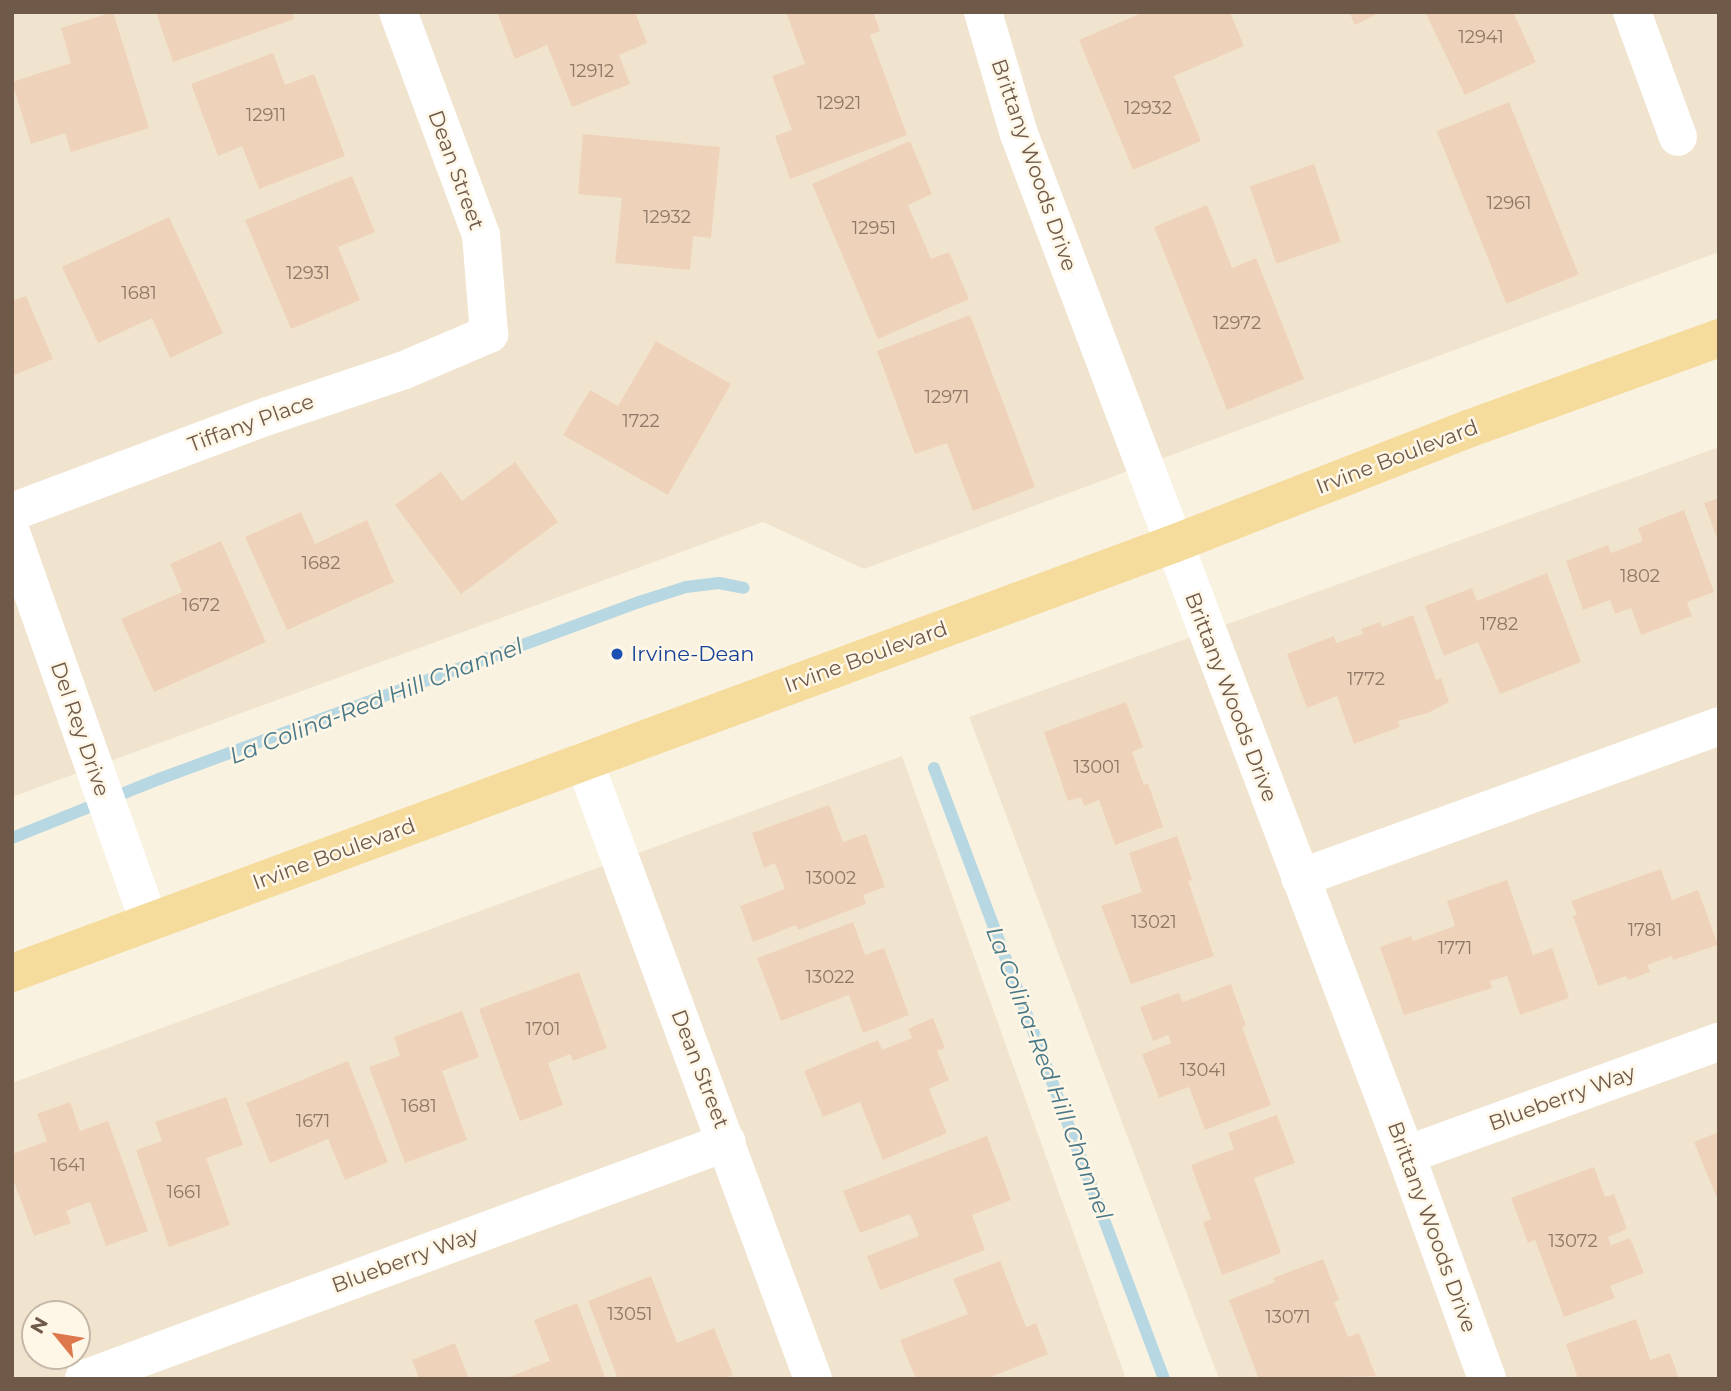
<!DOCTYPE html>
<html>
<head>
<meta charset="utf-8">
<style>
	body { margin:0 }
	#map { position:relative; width:1731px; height:1391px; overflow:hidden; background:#faf2e0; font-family:Montserrat,sans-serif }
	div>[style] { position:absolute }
	.residential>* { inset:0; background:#f1e4cf }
	.stream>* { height:12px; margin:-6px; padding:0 6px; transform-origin:6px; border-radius:6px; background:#b7d8e2 }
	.building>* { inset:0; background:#eed3ba; transform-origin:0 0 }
	.minor>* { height:38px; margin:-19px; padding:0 19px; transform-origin:19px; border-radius:19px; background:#fff }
	.major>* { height:38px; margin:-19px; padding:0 19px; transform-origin:19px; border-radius:19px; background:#f5db9c }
	.dots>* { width:19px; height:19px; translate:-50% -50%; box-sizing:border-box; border:4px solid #fef6e6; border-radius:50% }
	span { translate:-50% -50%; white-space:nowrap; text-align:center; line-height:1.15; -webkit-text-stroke:5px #fef6e6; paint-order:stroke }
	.number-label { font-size:18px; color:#8f7866 }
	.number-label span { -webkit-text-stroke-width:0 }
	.street-label { font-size:21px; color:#6f5a4a }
	.transit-label { font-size:21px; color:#164399 }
	.left { translate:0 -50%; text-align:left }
	.water-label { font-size:23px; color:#487888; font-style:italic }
	.frame { position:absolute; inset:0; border:14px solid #6f5a4a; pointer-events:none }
	.north { position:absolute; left:21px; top:1300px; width:70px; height:70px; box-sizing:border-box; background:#fef6e6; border:2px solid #c5b8a8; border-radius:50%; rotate:300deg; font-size:19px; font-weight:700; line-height:28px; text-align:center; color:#6f5a4a }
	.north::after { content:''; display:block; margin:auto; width:24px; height:32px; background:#dd784c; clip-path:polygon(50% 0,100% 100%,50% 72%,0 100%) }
</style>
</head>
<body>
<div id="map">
	<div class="residential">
		<i style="clip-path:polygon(12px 12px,1719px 12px,1719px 252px,864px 569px,763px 522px,12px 797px)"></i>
		<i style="clip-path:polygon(1719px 447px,1719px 1379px,1219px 1379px,969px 717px)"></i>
		<i style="clip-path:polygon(evenodd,902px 756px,1126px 1379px,12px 1379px,12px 1083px,902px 756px,35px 1314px,77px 1314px,77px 1356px,35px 1356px,35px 1314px)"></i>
	</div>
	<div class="stream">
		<i style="left:934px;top:768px;width:653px;rotate:69.37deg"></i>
		<i style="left:12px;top:838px;width:158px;rotate:-21.9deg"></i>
		<i style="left:159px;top:779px;width:512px;rotate:-20.24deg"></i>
		<i style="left:639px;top:602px;width:49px;rotate:-17.7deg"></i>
		<i style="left:686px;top:587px;width:33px;rotate:-7deg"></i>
		<i style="left:719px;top:583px;width:25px;rotate:11deg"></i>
	</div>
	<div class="building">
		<i style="clip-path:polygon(113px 12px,149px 128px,71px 152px,65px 133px,31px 144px,12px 82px,71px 63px,61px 28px)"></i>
		<i style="clip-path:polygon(156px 12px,292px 12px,294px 19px,173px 62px)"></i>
		<i style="clip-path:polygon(497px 12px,635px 12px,647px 43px,619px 55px,630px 84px,572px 107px,547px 45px,515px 59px)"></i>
		<i style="clip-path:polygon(786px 12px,873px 12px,880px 31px,870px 35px,907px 135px,790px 179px,775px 136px,792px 130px,772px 76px,805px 64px)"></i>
		<i style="clip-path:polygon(1144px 12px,1230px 12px,1244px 46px,1174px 76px,1201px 141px,1133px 170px,1079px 40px)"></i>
		<i style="clip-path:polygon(1349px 12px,1381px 12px,1355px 25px)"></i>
		<i style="clip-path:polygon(1425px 12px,1513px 12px,1536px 62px,1465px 95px)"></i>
		<i style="clip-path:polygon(273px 53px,285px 85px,314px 74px,345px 156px,259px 189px,242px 146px,218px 156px,191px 84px)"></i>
		<i style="left:1509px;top:102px;width:186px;height:78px;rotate:68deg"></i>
		<i style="clip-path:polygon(583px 134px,720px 147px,711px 238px,693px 236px,690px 270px,615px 263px,622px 198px,578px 194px)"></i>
		<i style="clip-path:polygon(910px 141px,932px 194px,908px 205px,931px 259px,949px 252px,969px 299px,878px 339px,812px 184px)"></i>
		<i style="left:1314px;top:164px;width:82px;height:68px;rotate:71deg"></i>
		<i style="clip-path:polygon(352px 176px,375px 232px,338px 247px,360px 300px,291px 329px,245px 220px)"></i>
		<i style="clip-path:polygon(1207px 205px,1232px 268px,1256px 258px,1304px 379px,1227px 410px,1154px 227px)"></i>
		<i style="clip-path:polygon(169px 217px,223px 333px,170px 358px,152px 318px,98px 343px,62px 267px)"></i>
		<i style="clip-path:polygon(26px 296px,53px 359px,12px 376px,12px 301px)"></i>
		<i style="clip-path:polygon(970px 315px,1035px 487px,973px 511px,947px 443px,915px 454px,877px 351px)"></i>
		<i style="clip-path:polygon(656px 341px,731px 384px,668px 495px,563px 435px,590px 390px,618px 406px)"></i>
		<i style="clip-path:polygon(515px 462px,558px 522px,461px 594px,395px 505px,441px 472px,462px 501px)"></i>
		<i style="clip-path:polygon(1719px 498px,1719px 541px,1718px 541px,1704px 503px)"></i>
		<i style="clip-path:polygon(1684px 510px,1714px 592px,1687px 602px,1692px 616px,1641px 635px,1631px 608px,1615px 614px,1610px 600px,1583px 610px,1566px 561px,1608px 545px,1611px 553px,1643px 541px,1638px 528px)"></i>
		<i style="clip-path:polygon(301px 512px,315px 544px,367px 520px,394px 582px,287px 630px,245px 537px)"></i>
		<i style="clip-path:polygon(221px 541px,266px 642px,154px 692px,121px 619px,182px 592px,170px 564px)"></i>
		<i style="clip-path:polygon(1547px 573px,1581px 662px,1500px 694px,1478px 642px,1444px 656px,1425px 606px,1472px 588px,1477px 601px)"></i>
		<i style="clip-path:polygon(1413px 615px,1436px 680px,1441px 678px,1449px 702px,1428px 713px,1398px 721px,1400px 727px,1354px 744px,1337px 696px,1307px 708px,1287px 654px,1334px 636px,1336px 643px,1363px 634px,1361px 629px,1380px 622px,1382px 627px)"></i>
		<i style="clip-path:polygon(1126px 702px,1143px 747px,1132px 752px,1144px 785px,1148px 783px,1163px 827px,1115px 845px,1099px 800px,1084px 806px,1081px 797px,1068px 801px,1044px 732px)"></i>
		<i style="clip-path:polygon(829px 805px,843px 842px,866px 834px,885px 887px,863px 895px,866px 904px,798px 930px,796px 925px,753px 942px,740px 906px,785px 889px,775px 863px,764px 868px,752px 833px)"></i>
		<i style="clip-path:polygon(1177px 836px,1192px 880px,1188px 881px,1214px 956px,1131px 984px,1101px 906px,1142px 892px,1129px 853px)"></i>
		<i style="clip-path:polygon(1661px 869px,1672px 900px,1698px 890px,1718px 945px,1673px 960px,1672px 956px,1647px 965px,1650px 972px,1628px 980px,1626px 976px,1598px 986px,1573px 916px,1577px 915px,1571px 901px)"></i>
		<i style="clip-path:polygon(1507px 880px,1533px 955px,1552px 948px,1569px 998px,1520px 1015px,1507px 976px,1490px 981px,1492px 988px,1404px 1015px,1380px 947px,1411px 936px,1413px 941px,1455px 926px,1447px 901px)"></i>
		<i style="clip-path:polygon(853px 922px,865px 955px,884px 948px,909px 1015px,863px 1033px,849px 995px,781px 1021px,757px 958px)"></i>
		<i style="clip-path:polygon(579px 972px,607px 1048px,573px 1061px,570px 1054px,548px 1063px,563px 1105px,520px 1121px,479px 1009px)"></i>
		<i style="clip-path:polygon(1231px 984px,1246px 1026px,1242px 1027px,1271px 1105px,1205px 1130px,1189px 1087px,1159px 1098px,1142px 1054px,1171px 1043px,1168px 1035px,1153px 1041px,1140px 1007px,1179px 993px,1183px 1002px)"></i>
		<i style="clip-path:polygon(462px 1011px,479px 1057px,442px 1071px,467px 1140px,405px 1163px,369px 1067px,400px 1056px,394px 1037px)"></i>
		<i style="clip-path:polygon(933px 1018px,945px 1048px,937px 1051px,949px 1080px,929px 1089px,947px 1133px,883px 1160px,860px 1102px,823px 1117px,804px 1071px,878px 1040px,882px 1050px,912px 1038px,908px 1029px)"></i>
		<i style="clip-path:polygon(348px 1061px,388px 1162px,345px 1180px,328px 1139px,270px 1163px,246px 1103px)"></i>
		<i style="clip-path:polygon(226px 1097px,243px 1145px,206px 1158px,230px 1225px,169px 1247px,136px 1150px,162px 1141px,155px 1122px)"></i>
		<i style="clip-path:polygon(70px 1102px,80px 1131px,108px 1121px,148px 1231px,106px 1246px,90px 1202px,66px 1211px,71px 1223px,34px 1236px,12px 1176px,12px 1154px,47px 1141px,37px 1114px)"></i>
		<i style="clip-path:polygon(1277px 1115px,1295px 1163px,1254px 1178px,1281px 1253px,1222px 1275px,1203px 1222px,1211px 1219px,1191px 1165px,1234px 1149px,1228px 1133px)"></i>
		<i style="clip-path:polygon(1719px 1132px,1719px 1195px,1716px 1196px,1694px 1142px)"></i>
		<i style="clip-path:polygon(987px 1136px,1011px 1200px,972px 1215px,985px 1250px,880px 1290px,867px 1256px,919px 1236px,910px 1214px,860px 1233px,843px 1191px)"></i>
		<i style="clip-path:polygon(1594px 1167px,1605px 1197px,1614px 1194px,1627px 1229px,1608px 1237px,1611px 1245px,1630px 1238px,1644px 1273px,1610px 1286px,1615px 1298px,1564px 1317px,1535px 1240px,1528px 1243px,1511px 1198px)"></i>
		<i style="clip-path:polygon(1323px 1259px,1339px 1300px,1334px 1302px,1348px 1337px,1359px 1333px,1376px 1376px,1259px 1379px,1229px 1300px,1275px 1282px,1273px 1278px)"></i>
		<i style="clip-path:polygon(1000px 1261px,1026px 1327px,1036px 1323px,1048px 1354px,986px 1379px,916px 1379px,900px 1340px,968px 1314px,953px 1279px)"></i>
		<i style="clip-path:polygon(651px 1276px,677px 1343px,714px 1328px,733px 1375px,723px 1379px,618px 1379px,588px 1301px)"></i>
		<i style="clip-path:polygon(577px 1303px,606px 1379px,504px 1379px,550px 1361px,534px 1320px)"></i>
		<i style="clip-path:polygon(1636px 1319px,1650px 1360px,1670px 1353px,1679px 1379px,1578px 1379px,1566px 1344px)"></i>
		<i style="clip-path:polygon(455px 1343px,469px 1379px,419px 1379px,412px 1360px)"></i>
	</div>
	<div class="minor">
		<i style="left:983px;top:12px;width:127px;rotate:73.6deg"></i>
		<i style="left:1019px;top:134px;width:1092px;rotate:69.24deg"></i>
		<i style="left:1406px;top:1155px;width:238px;rotate:70.1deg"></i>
		<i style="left:1632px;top:12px;width:133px;rotate:69.8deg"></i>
		<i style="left:12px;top:512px;width:273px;rotate:-20.6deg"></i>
		<i style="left:268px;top:416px;width:141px;rotate:-18.6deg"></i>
		<i style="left:402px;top:371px;width:95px;rotate:-23deg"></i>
		<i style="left:489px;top:334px;width:99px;rotate:-94.6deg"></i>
		<i style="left:481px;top:235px;width:238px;rotate:-110.4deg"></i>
		<i style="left:12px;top:535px;width:411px;rotate:70.5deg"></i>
		<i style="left:584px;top:761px;width:659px;rotate:69.67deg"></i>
		<i style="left:1300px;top:878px;width:446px;rotate:-19.9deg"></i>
		<i style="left:1406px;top:1155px;width:333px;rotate:-19.9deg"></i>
		<i style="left:84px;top:1379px;width:685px;rotate:-20.23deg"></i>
	</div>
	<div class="major">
		<i style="left:12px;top:973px;width:1238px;rotate:-20.28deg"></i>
		<i style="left:1173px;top:544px;width:317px;rotate:-21.3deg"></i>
		<i style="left:1468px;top:429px;width:267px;rotate:-19.9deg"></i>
	</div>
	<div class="dots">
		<i style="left:617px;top:654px;background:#1a4fb4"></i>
	</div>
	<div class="number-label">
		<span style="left:1481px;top:37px">12941</span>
		<span style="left:592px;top:71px">12912</span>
		<span style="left:839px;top:103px">12921</span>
		<span style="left:1148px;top:108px">12932</span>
		<span style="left:266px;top:115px">12911</span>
		<span style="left:1509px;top:203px">12961</span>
		<span style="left:667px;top:217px">12932</span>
		<span style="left:874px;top:228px">12951</span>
		<span style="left:308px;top:273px">12931</span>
		<span style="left:139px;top:293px">1681</span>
		<span style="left:1237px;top:323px">12972</span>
		<span style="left:947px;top:397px">12971</span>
		<span style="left:641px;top:421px">1722</span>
		<span style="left:321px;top:563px">1682</span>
		<span style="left:1640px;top:576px">1802</span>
		<span style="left:201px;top:605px">1672</span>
		<span style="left:1499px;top:624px">1782</span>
		<span style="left:1366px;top:679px">1772</span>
		<span style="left:1097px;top:767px">13001</span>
		<span style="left:831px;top:878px">13002</span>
		<span style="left:1154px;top:922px">13021</span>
		<span style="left:1645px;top:930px">1781</span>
		<span style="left:1455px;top:948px">1771</span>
		<span style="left:830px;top:977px">13022</span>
		<span style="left:543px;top:1029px">1701</span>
		<span style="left:1203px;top:1070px">13041</span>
		<span style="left:419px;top:1106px">1681</span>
		<span style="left:313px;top:1121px">1671</span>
		<span style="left:68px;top:1165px">1641</span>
		<span style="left:184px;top:1192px">1661</span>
		<span style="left:1573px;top:1241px">13072</span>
		<span style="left:630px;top:1314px">13051</span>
		<span style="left:1288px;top:1317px">13071</span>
	</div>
	<div class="street-label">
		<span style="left:1034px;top:165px;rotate:71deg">Brittany Woods Drive</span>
		<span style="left:456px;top:170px;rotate:70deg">Dean Street</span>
		<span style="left:251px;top:423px;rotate:-20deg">Tiffany Place</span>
		<span style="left:1397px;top:457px;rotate:-21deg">Irvine Boulevard</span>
		<span style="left:866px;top:657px;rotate:-20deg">Irvine Boulevard</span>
		<span style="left:1231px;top:697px;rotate:69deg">Brittany Woods Drive</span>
		<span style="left:80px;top:729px;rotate:71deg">Del Rey Drive</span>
		<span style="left:334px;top:854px;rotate:-20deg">Irvine Boulevard</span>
		<span style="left:700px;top:1069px;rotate:69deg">Dean Street</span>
		<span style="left:1562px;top:1098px;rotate:-20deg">Blueberry Way</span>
		<span style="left:1432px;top:1227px;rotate:70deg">Brittany Woods Drive</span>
		<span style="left:405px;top:1260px;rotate:-20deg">Blueberry Way</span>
	</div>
	<div class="transit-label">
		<span class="left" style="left:631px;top:654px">Irvine-Dean</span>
	</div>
	<div class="water-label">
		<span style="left:376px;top:701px;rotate:-21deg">La Colina-Red Hill Channel</span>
		<span style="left:1049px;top:1073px;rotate:69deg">La Colina-Red Hill Channel</span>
	</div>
	<div class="frame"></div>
	<div class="north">N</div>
</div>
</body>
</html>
